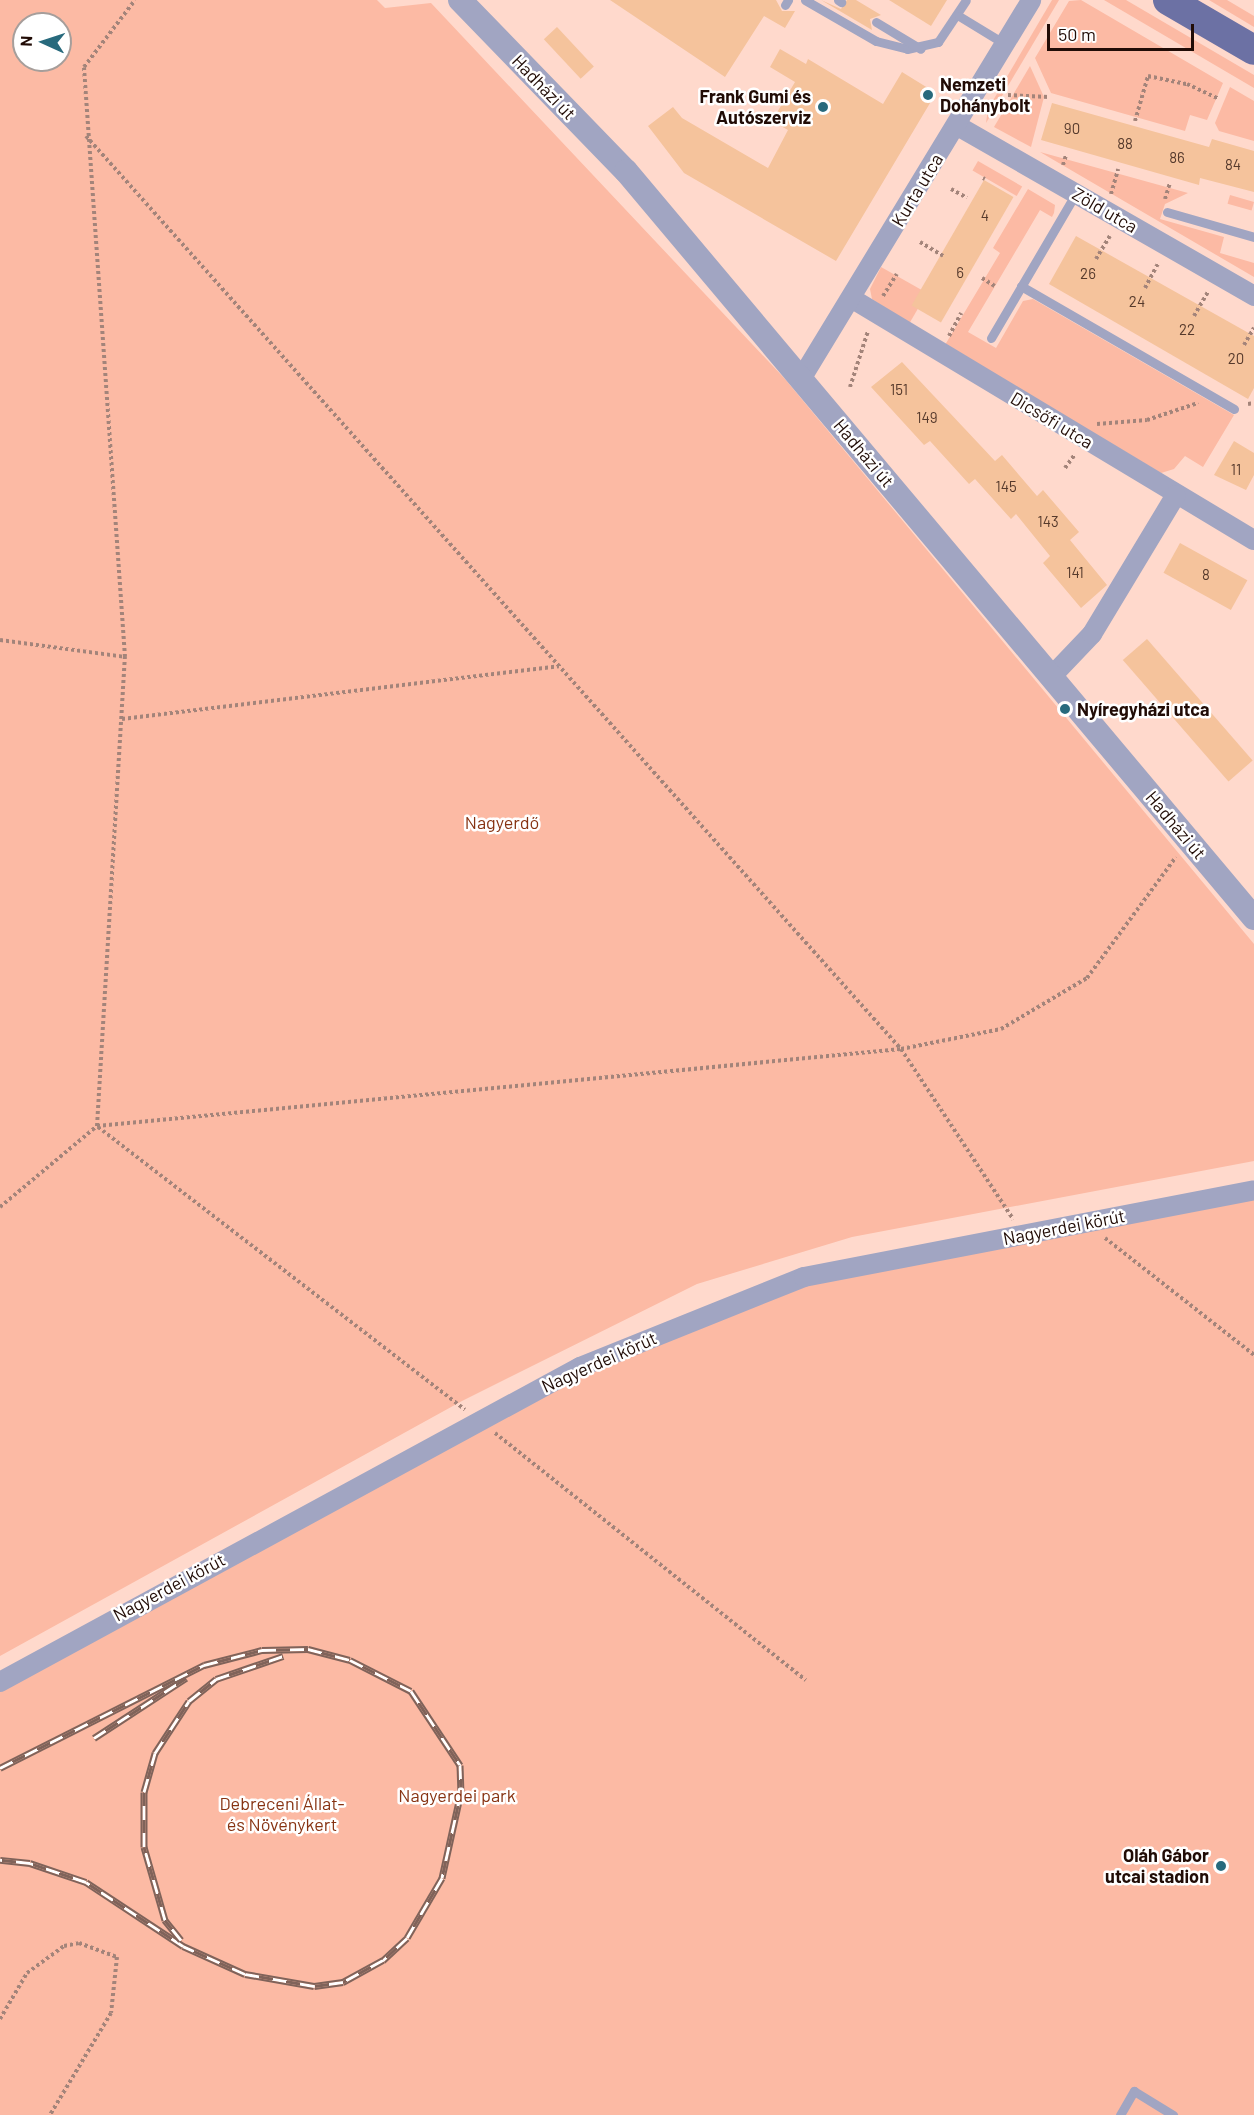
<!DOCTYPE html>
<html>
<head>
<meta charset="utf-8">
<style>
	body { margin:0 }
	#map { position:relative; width:1254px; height:2115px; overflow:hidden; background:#ffd9cc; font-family:Barlow,sans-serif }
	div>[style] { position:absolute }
	.green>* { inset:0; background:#fcbaa4; transform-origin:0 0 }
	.building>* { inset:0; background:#f5c39c; transform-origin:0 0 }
	.path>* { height:4px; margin-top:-2px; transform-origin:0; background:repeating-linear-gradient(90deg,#a3847a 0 3px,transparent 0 6px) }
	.service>* { height:9px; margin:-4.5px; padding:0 4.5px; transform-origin:4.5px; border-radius:4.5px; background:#a1a5c2 }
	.minor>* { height:20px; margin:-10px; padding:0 10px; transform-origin:10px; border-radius:10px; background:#a1a5c2 }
	.tertiary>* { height:24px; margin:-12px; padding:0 12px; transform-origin:12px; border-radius:12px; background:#a1a5c2 }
	.primary>* { height:30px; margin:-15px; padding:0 15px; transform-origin:15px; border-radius:15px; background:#6c71a4 }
	.rail>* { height:7px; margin-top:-3.5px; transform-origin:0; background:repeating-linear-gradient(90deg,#fff 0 14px,#80635a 0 28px); box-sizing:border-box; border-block:2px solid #80635a }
	.dots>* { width:16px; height:16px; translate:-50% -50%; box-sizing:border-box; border:3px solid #fff; border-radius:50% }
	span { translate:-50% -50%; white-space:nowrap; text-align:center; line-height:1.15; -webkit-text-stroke:5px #fff; paint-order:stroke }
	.number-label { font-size:15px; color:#563a2c }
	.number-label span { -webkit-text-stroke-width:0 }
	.poi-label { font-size:18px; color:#210c06; font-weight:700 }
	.left { translate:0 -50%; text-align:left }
	.right { translate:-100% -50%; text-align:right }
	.street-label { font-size:18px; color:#210c06 }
	.park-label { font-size:18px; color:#873312 }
	.north { position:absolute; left:12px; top:12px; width:60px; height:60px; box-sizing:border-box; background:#fff; border:2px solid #a69e9b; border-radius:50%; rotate:273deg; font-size:16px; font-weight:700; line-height:24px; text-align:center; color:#210c06 }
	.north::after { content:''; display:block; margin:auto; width:21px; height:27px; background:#286a7d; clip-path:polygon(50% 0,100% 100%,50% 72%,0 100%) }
	.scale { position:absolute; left:1047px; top:24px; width:147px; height:27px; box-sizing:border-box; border:3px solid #210c06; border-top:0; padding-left:8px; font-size:18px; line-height:21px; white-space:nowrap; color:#210c06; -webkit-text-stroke:4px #fff; paint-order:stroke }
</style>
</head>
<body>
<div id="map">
	<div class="green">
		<i style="clip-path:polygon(evenodd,0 0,377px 0,385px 8px,431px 3px,785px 379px,1254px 944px,1254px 1161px,852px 1237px,697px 1284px,462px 1401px,0 1656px,0 0,24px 24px,60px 24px,60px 60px,24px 60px,24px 24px)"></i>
		<i style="clip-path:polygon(1052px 0,1059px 0,986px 123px,988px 109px)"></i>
		<i style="clip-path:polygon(1081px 0,1223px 83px,1207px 120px,1190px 115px,1185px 131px,1051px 93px,1035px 58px,1069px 1px)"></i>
		<i style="clip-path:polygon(1104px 0,1126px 0,1254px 75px,1254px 88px)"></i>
		<i style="clip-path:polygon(1209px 0,1227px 0,1254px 16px,1254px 27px)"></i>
		<i style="clip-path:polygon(1030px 66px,1044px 97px,1031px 147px,994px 127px)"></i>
		<i style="clip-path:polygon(1230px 87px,1254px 101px,1254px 141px,1219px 131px,1215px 123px)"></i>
		<i style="clip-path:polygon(1040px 152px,1188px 193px,1165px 204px,1160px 219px,1224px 237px,1220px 253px,1254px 263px,1254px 277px)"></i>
		<i style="left:978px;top:161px;width:51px;height:11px;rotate:30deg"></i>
		<i style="clip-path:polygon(1028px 189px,1055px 205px,1054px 213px,1052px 217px,1040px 210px,968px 332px,996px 348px,1023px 301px,1033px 299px,1234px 415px,1203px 467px,1185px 456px,1174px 469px,1161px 473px,945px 345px,1000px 253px,993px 248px)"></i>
		<i style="left:1230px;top:195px;width:25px;height:9px;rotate:16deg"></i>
		<i style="clip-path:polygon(881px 267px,927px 293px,909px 324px,872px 299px,870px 289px)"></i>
		<i style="clip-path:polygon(1254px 1190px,1254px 2115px,0 2115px,0 1682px,580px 1367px,804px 1277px)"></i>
	</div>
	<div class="building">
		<i style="clip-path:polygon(610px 0,776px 0,782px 11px,795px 11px,785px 28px,764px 16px,725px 77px)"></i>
		<i style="clip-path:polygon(821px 0,841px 9px,847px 0,856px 0,881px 15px,870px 19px,872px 30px)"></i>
		<i style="clip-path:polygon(889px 0,947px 0,931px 26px)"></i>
		<i style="left:557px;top:27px;width:54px;height:18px;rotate:47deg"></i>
		<i style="clip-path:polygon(780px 49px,806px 64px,808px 59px,883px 104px,902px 72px,936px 93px,836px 261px,684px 173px,648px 126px,673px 107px,682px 118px,768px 168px,788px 130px,772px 121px,795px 82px,770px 67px)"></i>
		<i style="clip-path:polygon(1052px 103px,1209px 147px,1212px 139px,1254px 151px,1254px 192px,1200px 178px,1199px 185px,1041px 140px)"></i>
		<i style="left:984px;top:180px;width:34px;height:145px;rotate:30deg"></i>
		<i style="clip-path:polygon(1076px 236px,1254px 336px,1254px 388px,1248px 399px,1049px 284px)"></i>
		<i style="clip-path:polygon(902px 362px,995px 461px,1002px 455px,1037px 496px,1043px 490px,1079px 532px,1070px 540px,1107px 585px,1081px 608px,1043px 563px,1050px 556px,1016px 514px,1011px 519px,975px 479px,969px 484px,930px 441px,924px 445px,871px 387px)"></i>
		<i style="clip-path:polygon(1234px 441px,1254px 453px,1254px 475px,1246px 490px,1214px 475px)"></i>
		<i style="left:1180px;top:543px;width:77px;height:34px;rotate:29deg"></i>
		<i style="left:1147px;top:639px;width:161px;height:32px;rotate:49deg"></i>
	</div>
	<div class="path">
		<i style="left:1008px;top:95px;width:41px;rotate:2.8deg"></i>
		<i style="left:1135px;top:121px;width:47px;rotate:-73.9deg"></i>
		<i style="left:1148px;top:76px;width:40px;rotate:12deg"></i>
		<i style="left:1187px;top:84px;width:35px;rotate:25deg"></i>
		<i style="left:86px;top:136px;width:1224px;rotate:48.25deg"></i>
		<i style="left:901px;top:1049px;width:204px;rotate:56.6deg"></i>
		<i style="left:1063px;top:165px;width:10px;rotate:-73deg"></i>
		<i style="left:983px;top:178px;width:2px;rotate:27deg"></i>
		<i style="left:951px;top:189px;width:18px;rotate:29deg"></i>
		<i style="left:1111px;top:194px;width:26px;rotate:-74deg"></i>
		<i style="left:1165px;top:199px;width:17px;rotate:-73deg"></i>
		<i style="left:920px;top:242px;width:27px;rotate:31deg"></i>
		<i style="left:1096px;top:259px;width:27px;rotate:-59deg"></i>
		<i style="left:982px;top:278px;width:15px;rotate:32deg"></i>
		<i style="left:1145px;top:288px;width:27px;rotate:-62deg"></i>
		<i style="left:883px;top:296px;width:26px;rotate:-58deg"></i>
		<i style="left:1194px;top:316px;width:28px;rotate:-60deg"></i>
		<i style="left:949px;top:336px;width:26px;rotate:-62deg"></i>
		<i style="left:1244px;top:345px;width:20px;rotate:-60deg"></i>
		<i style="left:850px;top:387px;width:59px;rotate:-72.2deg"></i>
		<i style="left:1248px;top:404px;width:6px;rotate:-9deg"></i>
		<i style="left:1097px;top:424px;width:50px;rotate:-4.6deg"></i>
		<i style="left:1147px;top:420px;width:54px;rotate:-18.4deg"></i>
		<i style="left:1065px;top:468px;width:17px;rotate:-54deg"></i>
		<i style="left:0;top:640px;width:126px;rotate:7.7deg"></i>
		<i style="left:122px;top:719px;width:440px;rotate:-6.9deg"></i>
		<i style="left:97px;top:1126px;width:808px;rotate:-5.47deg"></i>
		<i style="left:901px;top:1049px;width:102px;rotate:-11.3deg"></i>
		<i style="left:1001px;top:1029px;width:100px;rotate:-30.7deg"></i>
		<i style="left:1087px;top:978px;width:150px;rotate:-53.7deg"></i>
		<i style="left:98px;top:1127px;width:463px;rotate:37.6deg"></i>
		<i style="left:0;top:1207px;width:126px;rotate:-39.9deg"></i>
		<i style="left:97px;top:1126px;width:470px;rotate:-86.6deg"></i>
		<i style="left:125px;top:657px;width:591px;rotate:-93.98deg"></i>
		<i style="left:84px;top:67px;width:84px;rotate:-52.7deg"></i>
		<i style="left:1105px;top:1238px;width:189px;rotate:38.1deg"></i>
		<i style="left:495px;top:1433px;width:397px;rotate:38.5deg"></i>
		<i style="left:0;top:2019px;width:53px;rotate:-59.6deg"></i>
		<i style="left:27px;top:1973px;width:46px;rotate:-36.1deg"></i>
		<i style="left:64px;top:1946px;width:15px;rotate:-11deg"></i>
		<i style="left:79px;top:1943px;width:40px;rotate:20.2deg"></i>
		<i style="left:117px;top:1957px;width:56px;rotate:96.1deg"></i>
		<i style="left:111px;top:2013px;width:119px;rotate:120.9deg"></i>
	</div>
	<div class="service">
		<i style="left:805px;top:0;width:82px;rotate:30deg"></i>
		<i style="left:876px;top:41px;width:32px;rotate:14deg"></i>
		<i style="left:907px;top:49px;width:32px;rotate:-13deg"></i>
		<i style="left:938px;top:42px;width:50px;rotate:-56.3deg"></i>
		<i style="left:838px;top:0;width:4px;rotate:34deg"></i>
		<i style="left:785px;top:5px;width:6px;rotate:-59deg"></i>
		<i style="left:959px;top:16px;width:54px;rotate:31.3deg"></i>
		<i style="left:876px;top:22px;width:52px;rotate:31deg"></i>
		<i style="left:1167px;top:212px;width:91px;rotate:16deg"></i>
		<i style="left:1021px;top:286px;width:246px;rotate:30deg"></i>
		<i style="left:991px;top:338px;width:168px;rotate:-59.6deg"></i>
		<i style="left:1120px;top:2115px;width:28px;rotate:-60deg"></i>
		<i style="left:1134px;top:2091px;width:46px;rotate:31.6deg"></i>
	</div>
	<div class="minor">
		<i style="left:956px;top:125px;width:344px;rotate:29.8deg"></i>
		<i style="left:851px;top:298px;width:470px;rotate:31deg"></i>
		<i style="left:801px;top:379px;width:443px;rotate:-58.7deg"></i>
		<i style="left:1052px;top:676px;width:58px;rotate:-46.4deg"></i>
		<i style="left:1092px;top:634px;width:162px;rotate:-58.9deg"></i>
		<i style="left:0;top:1682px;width:660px;rotate:-28.51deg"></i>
		<i style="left:580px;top:1367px;width:241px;rotate:-21.9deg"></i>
		<i style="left:804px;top:1277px;width:458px;rotate:-10.9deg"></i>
	</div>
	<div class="tertiary">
		<i style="left:460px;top:0;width:238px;rotate:45.9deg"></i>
		<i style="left:626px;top:171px;width:976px;rotate:49.95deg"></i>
	</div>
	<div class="primary">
		<i style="left:1168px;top:0;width:99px;rotate:30.2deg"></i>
	</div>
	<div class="rail">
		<i style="left:94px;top:1738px;width:110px;rotate:-33.1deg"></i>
		<i style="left:0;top:1768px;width:229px;rotate:-26.8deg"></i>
		<i style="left:204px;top:1665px;width:60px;rotate:-14.5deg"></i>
		<i style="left:262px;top:1650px;width:46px;rotate:-1.2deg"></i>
		<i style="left:308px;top:1649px;width:43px;rotate:14.7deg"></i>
		<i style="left:350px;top:1660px;width:68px;rotate:26.9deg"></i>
		<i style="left:411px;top:1691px;width:89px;rotate:56.5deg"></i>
		<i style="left:460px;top:1765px;width:27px;rotate:88deg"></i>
		<i style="left:461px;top:1792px;width:88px;rotate:102.5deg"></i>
		<i style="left:442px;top:1878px;width:69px;rotate:120.3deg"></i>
		<i style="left:407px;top:1938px;width:33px;rotate:137deg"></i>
		<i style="left:383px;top:1960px;width:46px;rotate:151.2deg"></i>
		<i style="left:343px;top:1982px;width:29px;rotate:172deg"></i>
		<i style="left:314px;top:1986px;width:70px;rotate:-170.1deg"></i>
		<i style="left:245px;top:1974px;width:68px;rotate:-155.7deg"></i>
		<i style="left:183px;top:1946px;width:116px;rotate:-146.6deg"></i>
		<i style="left:86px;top:1882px;width:59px;rotate:-161.3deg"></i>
		<i style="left:30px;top:1863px;width:30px;rotate:-174deg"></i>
		<i style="left:181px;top:1940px;width:26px;rotate:-129deg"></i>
		<i style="left:165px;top:1920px;width:76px;rotate:-106deg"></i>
		<i style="left:144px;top:1847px;width:55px;rotate:-90deg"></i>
		<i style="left:144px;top:1792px;width:41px;rotate:-74.2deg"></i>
		<i style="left:155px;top:1753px;width:62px;rotate:-56.8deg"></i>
		<i style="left:189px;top:1701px;width:35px;rotate:-39deg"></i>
		<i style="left:216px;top:1679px;width:71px;rotate:-18.9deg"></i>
	</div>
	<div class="dots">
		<i style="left:928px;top:95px;background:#286a7d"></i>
		<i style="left:823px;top:107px;background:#286a7d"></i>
		<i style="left:1065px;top:709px;background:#286a7d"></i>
		<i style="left:1221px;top:1866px;background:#286a7d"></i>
	</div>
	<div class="number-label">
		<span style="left:1072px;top:129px">90</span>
		<span style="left:1125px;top:144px">88</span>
		<span style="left:1177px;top:158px">86</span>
		<span style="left:1233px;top:165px">84</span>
		<span style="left:985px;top:216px">4</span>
		<span style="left:960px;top:273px">6</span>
		<span style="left:1088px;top:274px">26</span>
		<span style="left:1137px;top:302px">24</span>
		<span style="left:1187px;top:330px">22</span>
		<span style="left:1236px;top:359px">20</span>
		<span style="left:899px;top:390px">151</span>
		<span style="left:927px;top:418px">149</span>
		<span style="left:1236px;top:470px">11</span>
		<span style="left:1006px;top:487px">145</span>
		<span style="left:1048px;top:522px">143</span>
		<span style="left:1075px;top:573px">141</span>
		<span style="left:1206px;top:575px">8</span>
	</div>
	<div class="poi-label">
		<span class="left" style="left:940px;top:95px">Nemzeti<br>Dohánybolt</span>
		<span class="right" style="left:811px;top:107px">Frank Gumi és<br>Autószerviz</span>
		<span class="left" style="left:1077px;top:709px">Nyíregyházi utca</span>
		<span class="right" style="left:1209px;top:1866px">Oláh Gábor<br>utcai stadion</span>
	</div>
	<div class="street-label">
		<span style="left:544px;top:87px;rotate:46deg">Hadházi út</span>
		<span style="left:917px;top:190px;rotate:-59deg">Kurta utca</span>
		<span style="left:1105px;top:210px;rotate:30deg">Zöld utca</span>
		<span style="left:1052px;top:420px;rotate:31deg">Dicsőfi utca</span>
		<span style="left:864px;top:453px;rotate:50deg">Hadházi út</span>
		<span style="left:1176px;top:825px;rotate:50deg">Hadházi út</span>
		<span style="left:1064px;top:1227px;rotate:-11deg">Nagyerdei körút</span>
		<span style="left:599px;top:1362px;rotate:-24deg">Nagyerdei körút</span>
		<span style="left:169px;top:1587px;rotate:-28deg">Nagyerdei körút</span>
	</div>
	<div class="park-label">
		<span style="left:502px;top:822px">Nagyerdő</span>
		<span style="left:457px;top:1795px">Nagyerdei park</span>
		<span style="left:282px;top:1814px">Debreceni Állat-<br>és Növénykert</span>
	</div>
	<div class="north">N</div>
	<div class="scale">50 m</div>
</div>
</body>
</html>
